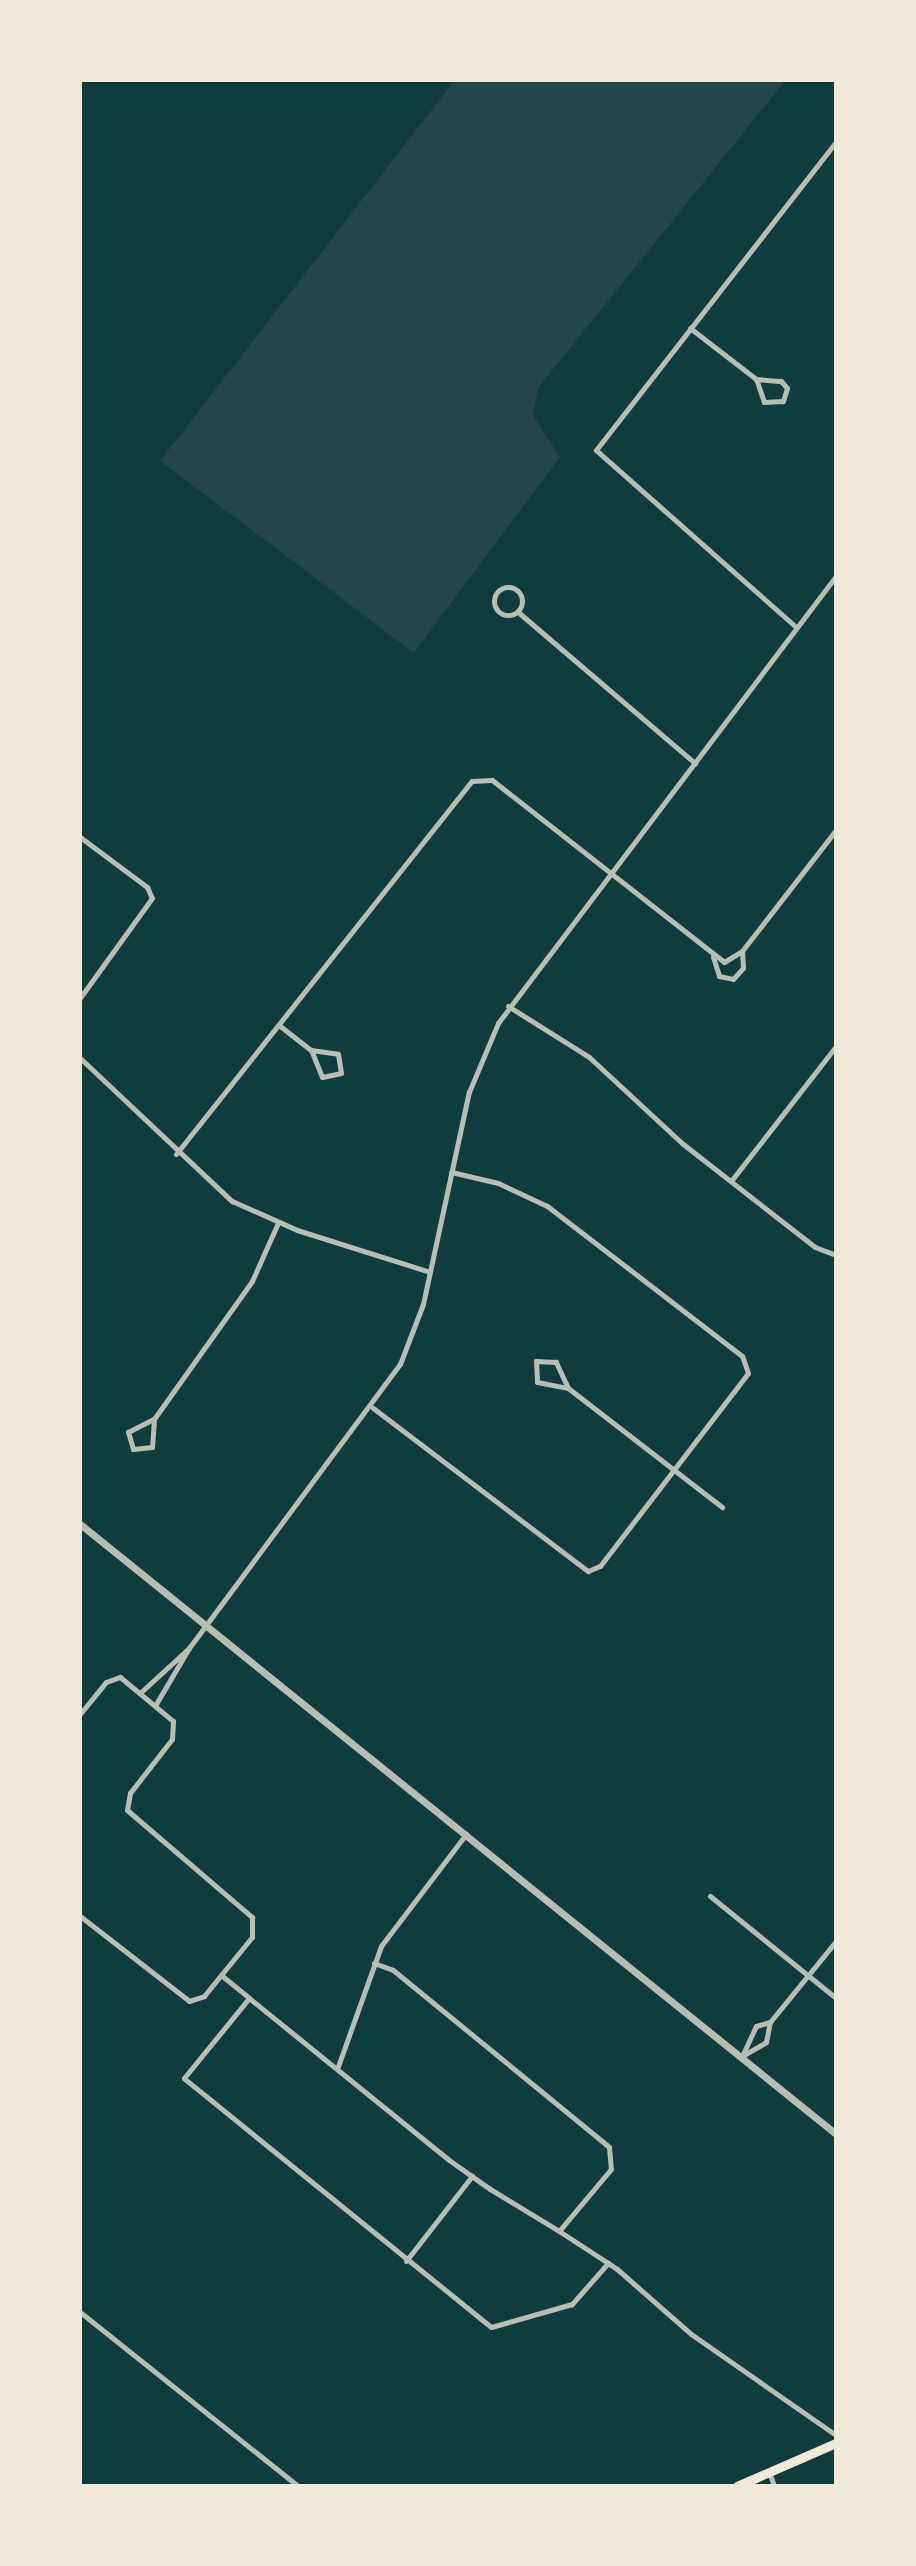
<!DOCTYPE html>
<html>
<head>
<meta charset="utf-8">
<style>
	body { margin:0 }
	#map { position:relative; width:916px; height:2566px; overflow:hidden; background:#0f3d3e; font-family:Helvetica,sans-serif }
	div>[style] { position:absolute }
	.green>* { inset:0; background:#244646 }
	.minor>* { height:5px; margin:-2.5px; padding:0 2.5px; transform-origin:2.5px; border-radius:2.5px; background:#b8beb3 }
	.minor>.ring { margin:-2.5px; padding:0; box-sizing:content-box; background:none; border:5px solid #b8beb3; border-radius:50% }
	.tertiary>* { height:7px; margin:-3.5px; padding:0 3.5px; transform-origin:3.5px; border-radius:3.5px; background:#b8beb3 }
	.primary>* { height:9px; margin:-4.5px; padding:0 4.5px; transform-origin:4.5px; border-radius:4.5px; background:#f1e9da }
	span { translate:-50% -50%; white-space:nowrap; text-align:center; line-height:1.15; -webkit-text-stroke:5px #f1e9da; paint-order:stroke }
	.frame { position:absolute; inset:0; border:82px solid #f1e9da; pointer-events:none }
</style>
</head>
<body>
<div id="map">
	<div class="green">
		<i style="clip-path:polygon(454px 81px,785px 81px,538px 388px,533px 416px,560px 457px,414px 653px,160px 461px)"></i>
	</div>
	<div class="minor">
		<i style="left:690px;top:328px;width:83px;rotate:37.7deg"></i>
		<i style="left:756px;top:379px;width:25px;rotate:5deg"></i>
		<i style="left:781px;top:381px;width:9px;rotate:49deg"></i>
		<i style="left:787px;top:388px;width:14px;rotate:107deg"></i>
		<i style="left:783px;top:401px;width:19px;rotate:177deg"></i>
		<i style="left:764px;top:402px;width:24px;rotate:-109deg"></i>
		<i class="ring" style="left:494px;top:587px;width:23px;height:23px"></i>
		<i style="left:518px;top:612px;width:233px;rotate:40.5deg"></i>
		<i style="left:796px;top:627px;width:267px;rotate:-138.5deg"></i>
		<i style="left:596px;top:450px;width:390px;rotate:-52.1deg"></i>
		<i style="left:80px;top:837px;width:84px;rotate:36.7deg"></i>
		<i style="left:147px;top:887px;width:12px;rotate:66deg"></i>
		<i style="left:152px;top:898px;width:123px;rotate:125.8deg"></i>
		<i style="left:713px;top:957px;width:20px;rotate:72deg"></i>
		<i style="left:719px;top:976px;width:14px;rotate:12deg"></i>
		<i style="left:733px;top:979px;width:15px;rotate:-48deg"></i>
		<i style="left:743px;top:968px;width:17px;rotate:-93deg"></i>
		<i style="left:508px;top:1006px;width:96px;rotate:32.2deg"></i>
		<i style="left:589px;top:1057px;width:128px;rotate:42.8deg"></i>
		<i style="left:683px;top:1144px;width:167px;rotate:38deg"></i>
		<i style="left:815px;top:1247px;width:22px;rotate:21deg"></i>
		<i style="left:280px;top:1026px;width:39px;rotate:38deg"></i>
		<i style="left:311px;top:1050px;width:27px;rotate:8deg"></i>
		<i style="left:338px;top:1054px;width:19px;rotate:81deg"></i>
		<i style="left:341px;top:1073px;width:19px;rotate:168deg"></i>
		<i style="left:322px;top:1077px;width:29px;rotate:-112deg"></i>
		<i style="left:80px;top:1058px;width:209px;rotate:43.3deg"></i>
		<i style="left:232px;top:1201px;width:71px;rotate:24deg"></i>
		<i style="left:297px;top:1230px;width:139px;rotate:17.5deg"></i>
		<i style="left:176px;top:1154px;width:476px;rotate:-51.6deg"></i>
		<i style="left:472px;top:781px;width:20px;rotate:-3deg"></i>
		<i style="left:492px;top:780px;width:295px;rotate:38.1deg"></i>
		<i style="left:724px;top:962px;width:21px;rotate:-31deg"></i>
		<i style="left:742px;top:951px;width:153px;rotate:-52.2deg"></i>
		<i style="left:731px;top:1181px;width:171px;rotate:-52.1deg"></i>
		<i style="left:568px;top:1388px;width:29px;rotate:-115deg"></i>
		<i style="left:556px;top:1362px;width:20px;rotate:-177deg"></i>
		<i style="left:536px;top:1361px;width:21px;rotate:87deg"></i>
		<i style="left:537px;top:1382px;width:32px;rotate:11deg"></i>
		<i style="left:568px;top:1388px;width:195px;rotate:37.7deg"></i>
		<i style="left:373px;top:1408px;width:270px;rotate:37.2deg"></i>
		<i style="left:588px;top:1571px;width:13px;rotate:-23deg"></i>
		<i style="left:600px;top:1566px;width:243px;rotate:-52.5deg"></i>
		<i style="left:748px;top:1373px;width:18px;rotate:-109deg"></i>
		<i style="left:742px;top:1356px;width:246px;rotate:-142.4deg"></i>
		<i style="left:547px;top:1206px;width:54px;rotate:-154.9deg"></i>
		<i style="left:498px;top:1183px;width:48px;rotate:-166.8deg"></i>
		<i style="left:154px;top:1419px;width:28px;rotate:94deg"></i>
		<i style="left:152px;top:1447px;width:19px;rotate:174deg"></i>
		<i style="left:133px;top:1449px;width:18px;rotate:-106deg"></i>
		<i style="left:128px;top:1432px;width:29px;rotate:-27deg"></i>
		<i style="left:154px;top:1419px;width:169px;rotate:-54.6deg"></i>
		<i style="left:252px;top:1281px;width:64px;rotate:-65.9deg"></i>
		<i style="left:141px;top:1692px;width:65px;rotate:-42.5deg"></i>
		<i style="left:156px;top:1704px;width:65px;rotate:-59.5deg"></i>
		<i style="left:189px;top:1648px;width:354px;rotate:-53.4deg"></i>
		<i style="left:400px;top:1364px;width:64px;rotate:-69deg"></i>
		<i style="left:423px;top:1304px;width:217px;rotate:-77.8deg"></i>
		<i style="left:469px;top:1092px;width:75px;rotate:-67.2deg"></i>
		<i style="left:498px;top:1023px;width:560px;rotate:-52.91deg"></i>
		<i style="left:80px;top:1714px;width:41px;rotate:-50.9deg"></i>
		<i style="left:106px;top:1682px;width:15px;rotate:-20deg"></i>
		<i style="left:120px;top:1677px;width:69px;rotate:39.7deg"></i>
		<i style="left:173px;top:1721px;width:18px;rotate:93deg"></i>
		<i style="left:172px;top:1739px;width:68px;rotate:127.9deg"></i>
		<i style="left:130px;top:1793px;width:17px;rotate:100deg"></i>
		<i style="left:127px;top:1810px;width:165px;rotate:40.6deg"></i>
		<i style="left:252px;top:1917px;width:20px;rotate:90deg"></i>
		<i style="left:252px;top:1937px;width:49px;rotate:129.2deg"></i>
		<i style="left:221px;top:1975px;width:36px;rotate:39deg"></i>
		<i style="left:710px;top:1896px;width:162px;rotate:39deg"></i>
		<i style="left:80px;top:1916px;width:138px;rotate:37.9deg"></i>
		<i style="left:189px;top:2001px;width:16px;rotate:-18deg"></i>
		<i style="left:204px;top:1996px;width:27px;rotate:-51deg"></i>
		<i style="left:374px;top:1963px;width:20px;rotate:20deg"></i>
		<i style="left:393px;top:1970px;width:279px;rotate:39.3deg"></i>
		<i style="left:609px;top:2147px;width:22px;rotate:85deg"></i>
		<i style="left:611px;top:2169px;width:81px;rotate:130deg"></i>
		<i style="left:742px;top:2056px;width:33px;rotate:-65deg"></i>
		<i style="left:756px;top:2026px;width:15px;rotate:-16deg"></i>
		<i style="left:770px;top:2022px;width:104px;rotate:-50.8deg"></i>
		<i style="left:742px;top:2056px;width:28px;rotate:-30deg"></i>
		<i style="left:766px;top:2042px;width:20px;rotate:-79deg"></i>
		<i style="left:337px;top:2069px;width:131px;rotate:-70.3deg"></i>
		<i style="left:381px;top:1946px;width:141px;rotate:-52.8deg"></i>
		<i style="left:406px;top:2261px;width:108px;rotate:-52.2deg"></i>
		<i style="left:608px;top:2263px;width:55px;rotate:131.3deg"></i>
		<i style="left:572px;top:2304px;width:84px;rotate:164.1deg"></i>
		<i style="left:491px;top:2327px;width:395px;rotate:-141deg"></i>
		<i style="left:184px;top:2078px;width:103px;rotate:-50.9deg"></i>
		<i style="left:249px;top:1998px;width:257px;rotate:39deg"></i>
		<i style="left:449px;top:2160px;width:50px;rotate:35.3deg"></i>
		<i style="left:490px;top:2189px;width:81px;rotate:31.3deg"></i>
		<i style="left:559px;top:2231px;width:59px;rotate:33.1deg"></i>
		<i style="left:608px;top:2263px;width:11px;rotate:34deg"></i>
		<i style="left:617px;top:2269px;width:98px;rotate:41.3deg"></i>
		<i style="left:691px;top:2334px;width:177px;rotate:34.9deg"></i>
		<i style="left:80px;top:2312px;width:279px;rotate:38.6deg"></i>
		<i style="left:769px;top:2472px;width:15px;rotate:70deg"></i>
	</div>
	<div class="tertiary">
		<i style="left:80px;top:1524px;width:971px;rotate:38.9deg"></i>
	</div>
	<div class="primary">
		<i style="left:737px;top:2486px;width:108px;rotate:-23.5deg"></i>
	</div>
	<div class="frame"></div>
</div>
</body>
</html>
